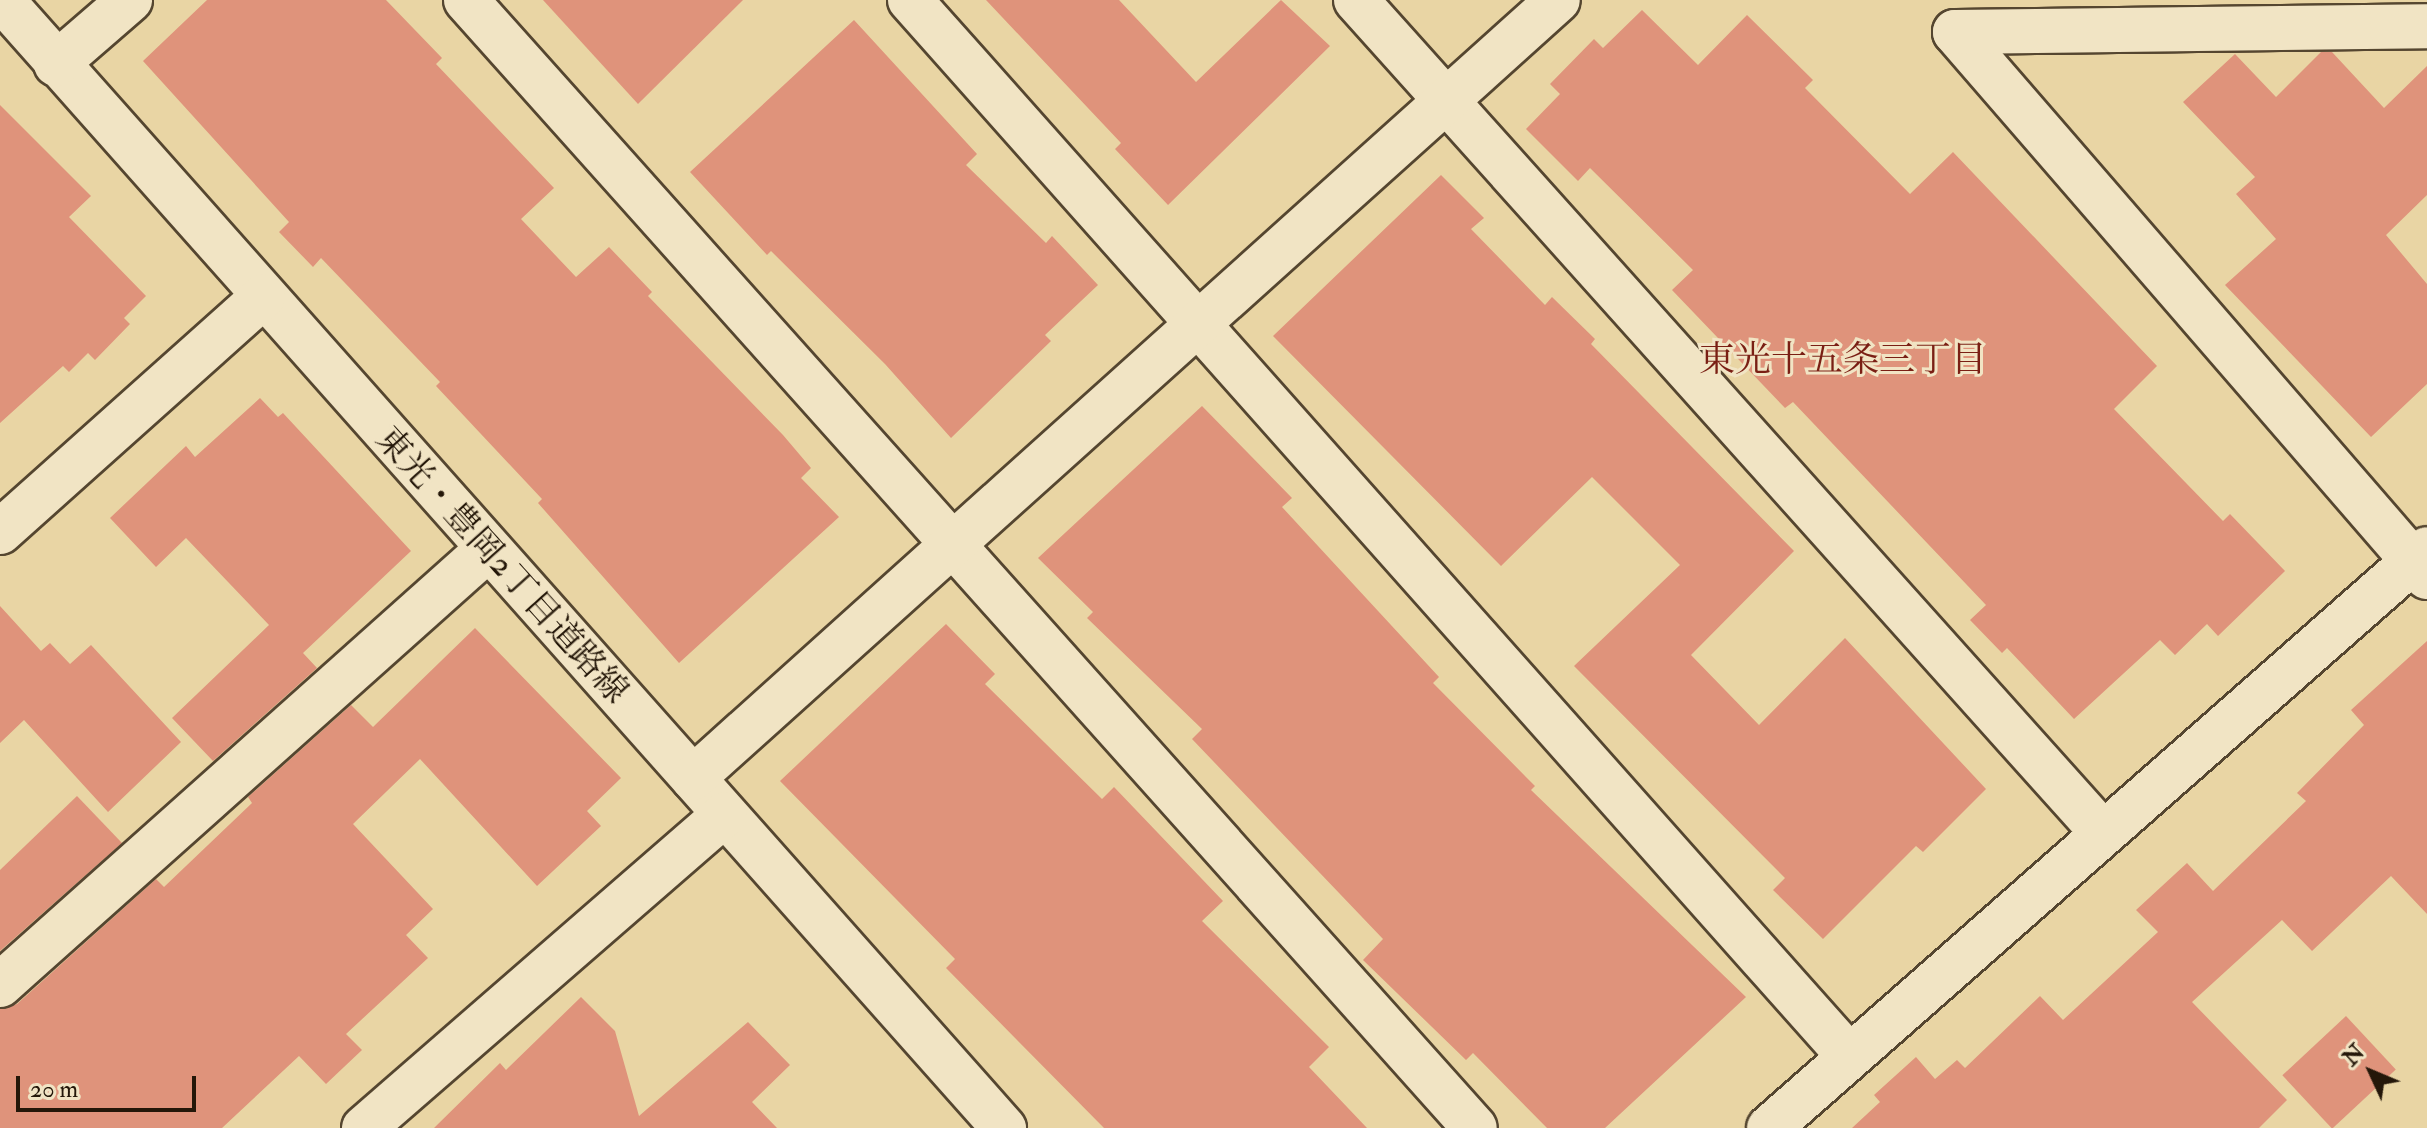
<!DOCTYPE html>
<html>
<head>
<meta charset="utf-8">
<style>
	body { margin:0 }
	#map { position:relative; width:2427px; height:1128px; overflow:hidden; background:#e9d5a4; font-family:"IM FELL Double Pica","Noto Serif JP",serif }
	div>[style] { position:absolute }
	.building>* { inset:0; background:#df937b; transform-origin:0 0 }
	.roads { filter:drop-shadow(2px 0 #554630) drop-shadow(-2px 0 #554630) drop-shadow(0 2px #554630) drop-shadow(0 -2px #554630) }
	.minor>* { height:44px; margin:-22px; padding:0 22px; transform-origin:22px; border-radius:22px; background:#f1e4c4 }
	span { translate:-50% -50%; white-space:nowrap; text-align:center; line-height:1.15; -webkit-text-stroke:6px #f1e4c4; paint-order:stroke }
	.street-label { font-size:34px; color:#241709 }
	.neighbourhood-label { font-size:36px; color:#7a1f14 }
	.north { position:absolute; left:2331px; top:1032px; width:80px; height:80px; -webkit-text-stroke:6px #f1e4c4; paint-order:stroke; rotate:314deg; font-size:22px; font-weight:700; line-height:32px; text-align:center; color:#241709 }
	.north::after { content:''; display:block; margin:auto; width:28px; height:36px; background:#241709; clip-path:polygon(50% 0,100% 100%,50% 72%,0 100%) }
	.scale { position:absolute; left:16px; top:1076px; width:180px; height:36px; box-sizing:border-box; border:4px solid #241709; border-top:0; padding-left:10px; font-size:24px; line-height:28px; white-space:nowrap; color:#241709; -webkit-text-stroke:6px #f1e4c4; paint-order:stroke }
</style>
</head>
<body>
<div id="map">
	<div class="building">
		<i style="clip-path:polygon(207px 0,386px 0,442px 58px,436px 64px,554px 188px,521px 219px,576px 277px,609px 247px,652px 292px,648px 296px,783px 435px,811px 468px,801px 478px,839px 517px,679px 663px,538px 503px,542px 499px,436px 386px,440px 382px,321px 258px,313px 267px,279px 232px,289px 222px,143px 61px)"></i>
		<i style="clip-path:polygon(543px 0,743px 0,638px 104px)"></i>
		<i style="clip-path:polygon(986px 0,1119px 0,1196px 82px,1281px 0,1330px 46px,1168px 205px,1115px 149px,1121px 143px)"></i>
		<i style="clip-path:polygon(1642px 10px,1698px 65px,1747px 15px,1813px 80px,1805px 88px,1910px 194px,1953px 152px,2157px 366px,2114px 409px,2223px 521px,2230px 514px,2285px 571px,2218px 636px,2207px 624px,2175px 655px,2160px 640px,2074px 719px,2007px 648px,2002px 653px,1970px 620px,1986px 605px,1793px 402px,1785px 408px,1672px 290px,1693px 270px,1590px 168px,1578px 181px,1526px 129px,1560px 94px,1550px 84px,1594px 39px,1603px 48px)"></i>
		<i style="clip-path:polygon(854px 20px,977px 154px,966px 165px,1046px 243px,1052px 236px,1098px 285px,1045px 335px,1051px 341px,951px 438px,885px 364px,771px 251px,767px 255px,690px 172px)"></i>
		<i style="clip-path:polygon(2321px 52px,2332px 52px,2384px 108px,2427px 66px,2427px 195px,2386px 235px,2427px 284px,2427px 384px,2371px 437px,2225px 285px,2276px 239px,2236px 194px,2255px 177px,2183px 102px,2235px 54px,2276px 97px)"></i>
		<i style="clip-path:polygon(0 105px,91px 196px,69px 217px,146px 296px,124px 318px,130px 324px,95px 360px,88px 353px,69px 372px,63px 366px,0 423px)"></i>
		<i style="clip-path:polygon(1441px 175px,1484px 218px,1471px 229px,1545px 305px,1552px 297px,1595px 339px,1591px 344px,1794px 551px,1691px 655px,1759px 725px,1845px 638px,1986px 789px,1923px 852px,1916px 846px,1823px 939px,1773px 890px,1785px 878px,1574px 666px,1680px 565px,1592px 477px,1501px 566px,1273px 336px)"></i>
		<i style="clip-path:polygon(260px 398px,278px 417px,283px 413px,411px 551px,303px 653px,317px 668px,213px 761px,172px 718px,269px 625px,186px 538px,156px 567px,110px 518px,186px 446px,195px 457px)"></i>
		<i style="clip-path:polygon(1202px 406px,1292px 498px,1282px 507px,1439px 677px,1433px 683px,1535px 786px,1531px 790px,1746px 997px,1605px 1128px,1547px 1128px,1473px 1053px,1466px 1060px,1363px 960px,1383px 939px,1192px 739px,1202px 729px,1087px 618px,1093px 612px,1038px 558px)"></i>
		<i style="clip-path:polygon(0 606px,41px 651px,50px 643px,70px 664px,91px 645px,181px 742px,108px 812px,24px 720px,0 743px)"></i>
		<i style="clip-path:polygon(946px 624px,995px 674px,985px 684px,1102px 799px,1114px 787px,1223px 901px,1202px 921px,1329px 1047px,1309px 1067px,1367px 1128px,1104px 1128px,946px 968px,955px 959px,780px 781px)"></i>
		<i style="clip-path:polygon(475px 628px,621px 778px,587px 811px,601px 826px,537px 886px,420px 759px,353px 824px,433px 909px,406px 935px,428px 958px,346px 1034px,362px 1050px,326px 1084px,299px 1056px,222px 1128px,0 1128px,0 1009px,17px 1004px,156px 879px,164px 887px,252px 803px,248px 797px,351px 705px,373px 727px)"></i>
		<i style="clip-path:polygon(2427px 641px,2427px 914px,2391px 876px,2312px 951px,2282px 920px,2192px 1002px,2287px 1100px,2259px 1128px,1852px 1128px,1880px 1102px,1874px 1095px,1916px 1057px,1935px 1079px,1957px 1060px,1965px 1068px,2040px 996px,2063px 1020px,2158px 932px,2136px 910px,2187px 863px,2213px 891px,2306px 801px,2297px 793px,2364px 725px,2351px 710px)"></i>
		<i style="clip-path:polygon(77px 796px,122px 843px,0 951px,0 870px)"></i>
		<i style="clip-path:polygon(581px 997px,615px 1031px,639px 1116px,748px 1022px,790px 1065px,752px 1102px,777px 1128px,434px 1128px,500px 1063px,506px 1070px)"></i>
		<i style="left:2346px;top:1016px;width:73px;height:87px;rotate:47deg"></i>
	</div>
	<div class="roads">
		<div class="minor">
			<i style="left:2px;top:0;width:1509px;rotate:48.39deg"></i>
			<i style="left:466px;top:0;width:1513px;rotate:48.19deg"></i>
			<i style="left:910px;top:0;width:1413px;rotate:48.36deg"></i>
			<i style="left:1356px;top:0;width:1117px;rotate:48.12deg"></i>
			<i style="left:1955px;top:32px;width:721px;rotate:49.11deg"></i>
			<i style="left:1955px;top:32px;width:472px;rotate:-0.7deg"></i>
			<i style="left:56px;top:64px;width:98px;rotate:-40.9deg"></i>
			<i style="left:0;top:532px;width:353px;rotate:-41.8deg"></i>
			<i style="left:693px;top:778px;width:1163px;rotate:-41.97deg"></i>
			<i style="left:0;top:985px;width:653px;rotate:-41.77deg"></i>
			<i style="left:364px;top:1128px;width:478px;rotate:-41deg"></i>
			<i style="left:1769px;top:1128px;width:876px;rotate:-41.35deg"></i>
		</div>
	</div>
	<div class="street-label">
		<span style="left:502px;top:565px;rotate:48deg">東光・豊岡2丁目道路線</span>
	</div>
	<div class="neighbourhood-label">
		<span style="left:1843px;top:360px">東光十五条三丁目</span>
	</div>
	<div class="north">N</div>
	<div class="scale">20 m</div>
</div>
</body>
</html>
